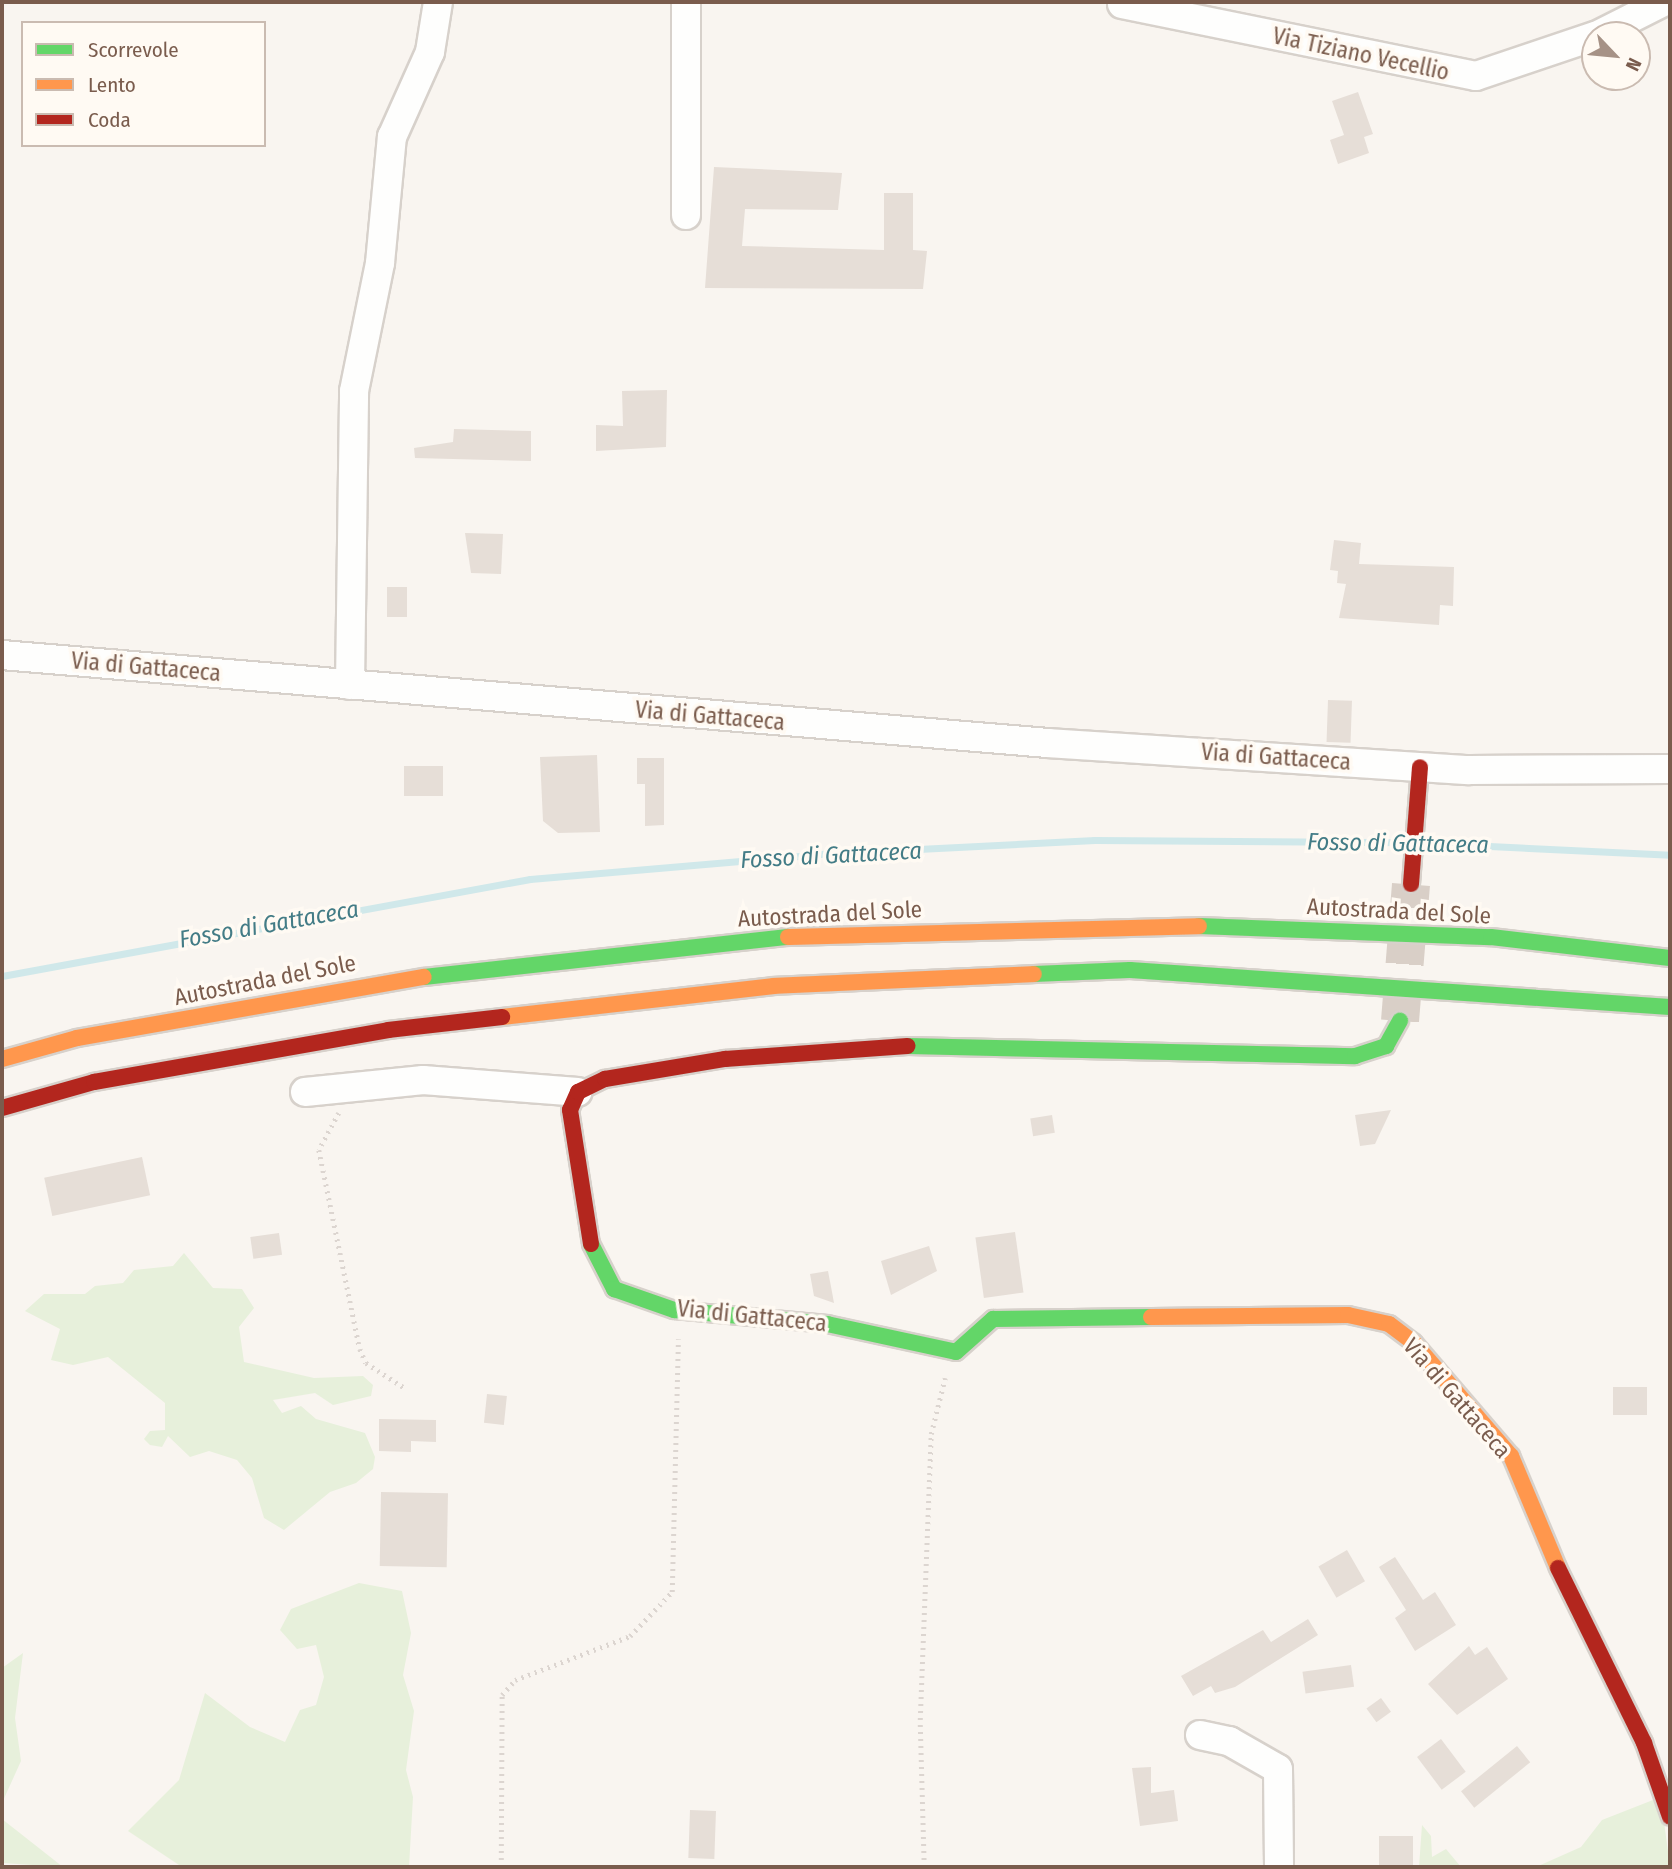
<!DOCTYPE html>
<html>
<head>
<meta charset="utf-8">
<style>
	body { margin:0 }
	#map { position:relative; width:1672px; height:1869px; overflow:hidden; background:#f9f5f0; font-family:"Fira Sans Condensed",sans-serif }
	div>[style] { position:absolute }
	.green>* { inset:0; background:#e7f0db }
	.stream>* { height:7px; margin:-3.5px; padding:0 3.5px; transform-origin:3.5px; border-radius:3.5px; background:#d0e8ea }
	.building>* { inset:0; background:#e6ded7; transform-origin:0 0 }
	.secondary-tunnel>* { height:38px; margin-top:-19px; transform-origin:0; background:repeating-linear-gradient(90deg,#d9cfc7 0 38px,transparent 0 57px) }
	.path>* { height:4.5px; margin-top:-2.25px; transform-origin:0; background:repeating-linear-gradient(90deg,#dcd5d0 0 2px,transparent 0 7px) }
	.roads { filter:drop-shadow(2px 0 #d7d1cb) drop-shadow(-2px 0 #d7d1cb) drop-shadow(0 2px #d7d1cb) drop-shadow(0 -2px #d7d1cb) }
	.street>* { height:28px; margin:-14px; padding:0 14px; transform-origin:14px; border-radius:14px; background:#fefefd }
	.fast>* { height:16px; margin:-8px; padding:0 8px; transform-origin:8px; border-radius:8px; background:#63d668 }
	.slow>* { height:16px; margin:-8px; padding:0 8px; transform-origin:8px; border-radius:8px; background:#ff974d }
	.jam>* { height:16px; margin:-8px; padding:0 8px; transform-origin:8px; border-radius:8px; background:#b3261e }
	span { translate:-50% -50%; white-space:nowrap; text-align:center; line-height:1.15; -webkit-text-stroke:7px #fffaf3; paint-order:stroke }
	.street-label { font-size:23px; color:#7a5c4d }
	.water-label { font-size:24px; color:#437c86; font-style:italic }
	.frame { position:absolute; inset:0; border:4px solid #7a5c4d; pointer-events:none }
	.legend { position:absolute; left:21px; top:21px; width:245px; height:126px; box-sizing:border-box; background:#fffaf3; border:2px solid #cabbb1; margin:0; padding:9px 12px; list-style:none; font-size:21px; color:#7a5c4d }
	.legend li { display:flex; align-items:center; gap:14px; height:35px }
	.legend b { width:35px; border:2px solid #cabbb1 }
	.north { position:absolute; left:1581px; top:21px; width:70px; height:70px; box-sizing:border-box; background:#fffaf3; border:2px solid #cabbb1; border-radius:50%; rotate:116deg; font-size:19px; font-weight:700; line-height:28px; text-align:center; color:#7a5c4d }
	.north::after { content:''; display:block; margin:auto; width:24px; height:32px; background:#a69286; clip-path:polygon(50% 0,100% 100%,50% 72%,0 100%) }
</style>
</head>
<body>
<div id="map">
	<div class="green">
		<i style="clip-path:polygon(184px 1253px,213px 1288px,242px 1289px,254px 1308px,239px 1327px,244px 1362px,314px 1378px,363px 1376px,373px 1385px,371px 1396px,333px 1405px,315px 1393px,273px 1400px,282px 1413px,301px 1406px,316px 1419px,365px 1433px,375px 1457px,373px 1469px,356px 1483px,330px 1492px,284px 1530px,264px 1518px,252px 1478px,237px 1460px,209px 1451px,190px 1457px,168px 1436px,162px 1447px,150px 1445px,144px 1439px,150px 1431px,165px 1430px,165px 1403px,108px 1357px,73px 1365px,51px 1360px,60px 1329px,25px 1311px,44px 1294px,85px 1294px,95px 1286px,123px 1283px,134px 1270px,173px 1266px)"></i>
		<i style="clip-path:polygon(359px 1583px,402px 1591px,411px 1633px,403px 1675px,414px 1711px,406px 1770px,413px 1797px,409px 1867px,182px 1867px,128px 1831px,179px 1780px,205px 1693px,250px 1727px,285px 1742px,300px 1710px,316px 1705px,324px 1677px,316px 1645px,297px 1649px,280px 1630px,291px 1609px)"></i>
		<i style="clip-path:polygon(23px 1653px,15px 1718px,21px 1761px,2px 1803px,2px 1668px)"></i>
		<i style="clip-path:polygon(1653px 1800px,1663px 1814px,1670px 1867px,1536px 1867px,1581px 1847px,1602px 1820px)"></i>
		<i style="clip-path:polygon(2px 1819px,63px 1867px,2px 1863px)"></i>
		<i style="clip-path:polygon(1422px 1825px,1431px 1836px,1432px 1857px,1446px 1849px,1461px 1867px,1419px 1867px)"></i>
	</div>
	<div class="stream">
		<i style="left:1427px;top:843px;width:243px;rotate:2.8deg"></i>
		<i style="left:2px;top:976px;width:537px;rotate:-10.41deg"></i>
		<i style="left:530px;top:879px;width:290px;rotate:-4.9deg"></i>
		<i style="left:819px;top:854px;width:276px;rotate:-2.9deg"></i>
		<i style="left:1095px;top:840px;width:310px;rotate:0.4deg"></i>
	</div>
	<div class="building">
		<i style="clip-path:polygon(1358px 92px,1373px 134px,1364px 137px,1369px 153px,1338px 164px,1330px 140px,1344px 135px,1332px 101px)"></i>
		<i style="clip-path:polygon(714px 167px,842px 173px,838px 210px,745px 209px,742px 246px,884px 250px,884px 193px,913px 193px,913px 250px,927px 251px,923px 289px,705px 288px)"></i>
		<i style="clip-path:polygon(667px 390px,666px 447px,596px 451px,596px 425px,623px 426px,622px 391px)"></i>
		<i style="clip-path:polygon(454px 429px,531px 431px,531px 461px,415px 458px,414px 448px,453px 442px)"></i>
		<i style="clip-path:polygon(465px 533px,503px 534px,501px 574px,471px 573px)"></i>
		<i style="clip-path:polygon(1334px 540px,1361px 543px,1359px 564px,1454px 567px,1453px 606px,1440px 605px,1439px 625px,1339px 618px,1346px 584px,1337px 583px,1338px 571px,1330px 570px)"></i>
		<i style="left:387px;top:587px;width:20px;height:30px"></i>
		<i style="left:1328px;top:700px;width:24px;height:42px;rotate:2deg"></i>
		<i style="clip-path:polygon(597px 755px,600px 832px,558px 833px,543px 821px,540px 757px)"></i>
		<i style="clip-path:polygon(637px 758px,664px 758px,664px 825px,645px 826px,645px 784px,637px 784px)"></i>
		<i style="left:404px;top:766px;width:39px;height:30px"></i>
		<i style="clip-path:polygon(1391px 1110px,1375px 1144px,1360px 1146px,1355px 1115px)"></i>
		<i style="left:1052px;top:1115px;width:18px;height:22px;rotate:81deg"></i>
		<i style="left:142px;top:1157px;width:39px;height:100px;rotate:78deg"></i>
		<i style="left:1015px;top:1232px;width:61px;height:40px;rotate:82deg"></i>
		<i style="left:279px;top:1233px;width:22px;height:29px;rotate:82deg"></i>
		<i style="clip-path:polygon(929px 1246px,937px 1271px,891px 1295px,881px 1261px)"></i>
		<i style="clip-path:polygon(828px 1271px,832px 1292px,834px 1303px,814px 1296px,810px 1274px)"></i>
		<i style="left:1647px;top:1387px;width:28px;height:34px;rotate:90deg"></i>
		<i style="left:487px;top:1394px;width:20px;height:29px;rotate:6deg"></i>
		<i style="clip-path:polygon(379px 1419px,436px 1420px,436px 1442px,411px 1441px,411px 1452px,379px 1451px)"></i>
		<i style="left:381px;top:1492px;width:67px;height:74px;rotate:1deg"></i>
		<i style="left:1347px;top:1550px;width:36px;height:33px;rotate:60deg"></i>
		<i style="clip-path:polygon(1395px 1557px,1423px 1600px,1435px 1592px,1456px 1625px,1415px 1651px,1395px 1618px,1406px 1610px,1379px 1567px)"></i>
		<i style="clip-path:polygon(1308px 1619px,1318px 1635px,1235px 1687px,1215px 1693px,1211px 1686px,1193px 1696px,1181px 1676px,1263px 1630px,1271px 1642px)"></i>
		<i style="clip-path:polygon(1469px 1646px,1475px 1655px,1487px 1647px,1508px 1679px,1457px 1715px,1428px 1684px)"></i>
		<i style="left:1351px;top:1665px;width:22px;height:49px;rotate:82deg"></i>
		<i style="left:1381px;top:1698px;width:17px;height:18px;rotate:54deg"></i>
		<i style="left:1441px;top:1739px;width:41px;height:30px;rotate:53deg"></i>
		<i style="left:1517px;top:1746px;width:21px;height:72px;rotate:51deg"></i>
		<i style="clip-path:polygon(1151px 1767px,1151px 1793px,1174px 1790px,1178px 1821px,1140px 1826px,1132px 1768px)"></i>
		<i style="left:690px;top:1810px;width:26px;height:48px;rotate:2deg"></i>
		<i style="left:1379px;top:1836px;width:34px;height:31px"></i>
	</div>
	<div class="secondary-tunnel">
		<i style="left:1400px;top:1021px;width:137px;rotate:-85.4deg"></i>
	</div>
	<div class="path">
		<i style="left:339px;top:1113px;width:42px;rotate:118.4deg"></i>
		<i style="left:319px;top:1150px;width:203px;rotate:78.4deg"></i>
		<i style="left:360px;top:1349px;width:15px;rotate:67deg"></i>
		<i style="left:366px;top:1363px;width:46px;rotate:32.7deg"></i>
		<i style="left:501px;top:1867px;width:172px;rotate:-89.7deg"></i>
		<i style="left:502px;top:1695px;width:20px;rotate:-49deg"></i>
		<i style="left:515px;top:1680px;width:123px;rotate:-20.9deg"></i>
		<i style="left:630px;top:1636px;width:61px;rotate:-46.3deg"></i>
		<i style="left:672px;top:1592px;width:253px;rotate:-88.6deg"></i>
		<i style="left:924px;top:1867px;width:147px;rotate:-91.6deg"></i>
		<i style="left:920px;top:1720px;width:286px;rotate:-87.8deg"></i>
		<i style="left:931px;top:1434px;width:58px;rotate:-76deg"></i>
	</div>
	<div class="roads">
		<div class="street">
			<i style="left:1122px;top:4px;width:361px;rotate:11.5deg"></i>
			<i style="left:1476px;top:76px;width:126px;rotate:-18.6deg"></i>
			<i style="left:1598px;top:35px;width:73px;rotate:-26.9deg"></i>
			<i style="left:686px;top:215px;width:213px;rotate:-90deg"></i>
			<i style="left:2px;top:655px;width:1049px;rotate:4.81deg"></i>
			<i style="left:1047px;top:743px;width:423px;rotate:3.7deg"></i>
			<i style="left:1469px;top:770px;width:201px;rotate:-0.3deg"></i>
			<i style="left:350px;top:685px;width:294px;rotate:-89.2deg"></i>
			<i style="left:354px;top:391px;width:131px;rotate:-78.5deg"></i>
			<i style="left:380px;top:263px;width:127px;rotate:-84.6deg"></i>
			<i style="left:392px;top:137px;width:93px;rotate:-65.9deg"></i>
			<i style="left:430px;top:52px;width:51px;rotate:-80.9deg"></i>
			<i style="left:305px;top:1092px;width:119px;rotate:-5.8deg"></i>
			<i style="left:423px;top:1080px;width:155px;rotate:4.4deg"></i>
			<i style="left:1200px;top:1735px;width:30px;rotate:12deg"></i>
			<i style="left:1229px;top:1741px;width:56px;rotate:29.7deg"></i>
			<i style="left:1278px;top:1769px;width:98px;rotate:89.4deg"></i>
		</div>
		<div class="fast">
			<i style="left:1199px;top:926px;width:292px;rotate:2.2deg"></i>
			<i style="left:1491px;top:937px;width:180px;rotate:6.7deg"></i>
			<i style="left:1034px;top:974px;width:96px;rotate:-2.4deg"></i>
			<i style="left:1130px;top:970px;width:541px;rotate:3.92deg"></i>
			<i style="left:424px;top:977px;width:366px;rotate:-6.3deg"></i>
			<i style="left:908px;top:1046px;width:447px;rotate:1.3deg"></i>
			<i style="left:1355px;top:1056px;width:33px;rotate:-18deg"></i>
			<i style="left:1386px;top:1046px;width:29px;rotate:-61deg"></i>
			<i style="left:591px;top:1244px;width:51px;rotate:62.9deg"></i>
			<i style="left:614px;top:1289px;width:64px;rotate:19.3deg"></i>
			<i style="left:674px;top:1310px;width:154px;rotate:5.2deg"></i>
			<i style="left:827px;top:1324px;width:132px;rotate:12.2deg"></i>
			<i style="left:956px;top:1352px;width:50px;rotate:-41.7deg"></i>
			<i style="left:993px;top:1319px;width:158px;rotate:-0.7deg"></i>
		</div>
		<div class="slow">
			<i style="left:788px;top:937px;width:411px;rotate:-1.5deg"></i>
			<i style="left:502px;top:1017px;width:274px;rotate:-6.5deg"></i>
			<i style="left:774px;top:986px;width:260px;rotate:-2.6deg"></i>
			<i style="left:2px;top:1059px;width:78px;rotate:-15.6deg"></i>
			<i style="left:77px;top:1038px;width:352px;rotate:-10deg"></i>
			<i style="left:1151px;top:1317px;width:197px;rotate:-0.6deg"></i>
			<i style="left:1348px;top:1315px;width:42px;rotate:12.4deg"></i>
			<i style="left:1389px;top:1324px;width:31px;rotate:37deg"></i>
			<i style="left:1414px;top:1343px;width:149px;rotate:49.4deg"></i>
			<i style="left:1511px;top:1456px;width:121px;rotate:67.2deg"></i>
		</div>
		<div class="jam">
			<i style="left:1411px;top:884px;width:117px;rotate:-85.6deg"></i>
			<i style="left:2px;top:1108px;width:96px;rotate:-15.8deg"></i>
			<i style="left:94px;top:1082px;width:299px;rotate:-10deg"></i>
			<i style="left:388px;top:1030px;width:115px;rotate:-6.5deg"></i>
			<i style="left:591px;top:1244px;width:136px;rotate:-98.9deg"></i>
			<i style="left:570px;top:1110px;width:20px;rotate:-66deg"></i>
			<i style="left:578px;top:1092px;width:30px;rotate:-26deg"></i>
			<i style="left:605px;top:1079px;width:122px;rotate:-9.5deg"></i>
			<i style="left:725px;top:1059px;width:183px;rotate:-4.1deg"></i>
			<i style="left:1558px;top:1568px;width:195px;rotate:63.8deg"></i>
			<i style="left:1644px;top:1743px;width:78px;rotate:70.6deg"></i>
		</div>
	</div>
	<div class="street-label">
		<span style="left:1361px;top:54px;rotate:12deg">Via Tiziano Vecellio</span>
		<span style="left:146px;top:667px;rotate:5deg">Via di Gattaceca</span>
		<span style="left:710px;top:716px;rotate:5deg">Via di Gattaceca</span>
		<span style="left:1276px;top:757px;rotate:4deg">Via di Gattaceca</span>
		<span style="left:1399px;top:911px;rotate:3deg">Autostrada del Sole</span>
		<span style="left:830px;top:914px;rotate:-3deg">Autostrada del Sole</span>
		<span style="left:265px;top:980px;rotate:-11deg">Autostrada del Sole</span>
		<span style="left:752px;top:1316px;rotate:6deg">Via di Gattaceca</span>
		<span style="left:1457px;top:1398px;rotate:49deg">Via di Gattaceca</span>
	</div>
	<div class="water-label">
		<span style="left:1398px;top:844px;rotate:1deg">Fosso di Gattaceca</span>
		<span style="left:831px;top:856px;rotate:-3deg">Fosso di Gattaceca</span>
		<span style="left:269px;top:925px;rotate:-10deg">Fosso di Gattaceca</span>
	</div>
	<div class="frame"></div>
	<ul class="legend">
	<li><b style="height:9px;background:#63d668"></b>Scorrevole</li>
	<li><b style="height:9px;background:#ff974d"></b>Lento</li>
	<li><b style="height:9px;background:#b3261e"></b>Coda</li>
	</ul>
	<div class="north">N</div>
</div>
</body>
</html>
